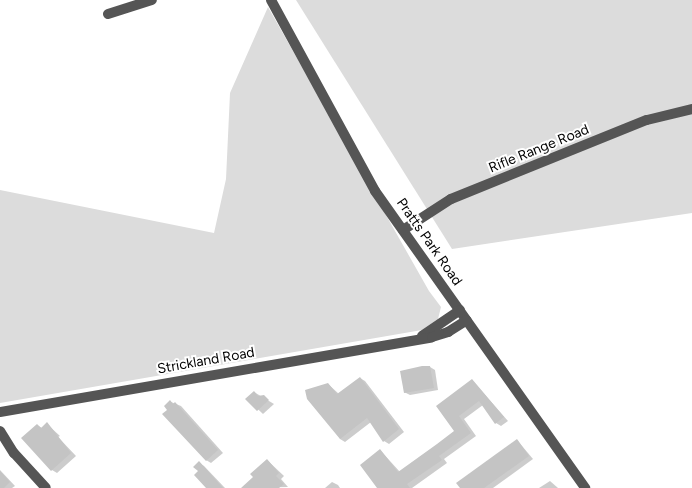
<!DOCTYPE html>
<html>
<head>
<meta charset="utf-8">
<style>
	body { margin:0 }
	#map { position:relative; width:692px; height:488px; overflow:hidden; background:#fff; font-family:Figtree,sans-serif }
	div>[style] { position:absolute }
	.green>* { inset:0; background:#dcdcdc }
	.shadow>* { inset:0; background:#0003 }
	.building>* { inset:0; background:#c4c4c4 }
	.minor>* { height:10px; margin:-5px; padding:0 5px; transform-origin:5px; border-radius:5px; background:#555 }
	span { translate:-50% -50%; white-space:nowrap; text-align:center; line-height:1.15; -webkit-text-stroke:4px #fff; paint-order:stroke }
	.street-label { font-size:14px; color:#000 }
</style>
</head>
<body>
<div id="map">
	<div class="green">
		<i style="clip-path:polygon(296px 0,692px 0,692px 213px,452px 249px)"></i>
		<i style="clip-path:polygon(268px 7px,429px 291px,441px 307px,438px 319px,422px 330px,0 403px,0 190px,214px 233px,226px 179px,230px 93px)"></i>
	</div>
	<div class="shadow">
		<i style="clip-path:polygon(430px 367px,435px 370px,438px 390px,410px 395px,404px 392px)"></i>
		<i style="clip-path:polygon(360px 378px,365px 381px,404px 432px,389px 444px,384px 441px,371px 422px,345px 442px,340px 439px,328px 384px,339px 394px)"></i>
		<i style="clip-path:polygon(472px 380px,508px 421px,501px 426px,496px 423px,483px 405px,464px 419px,476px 436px,444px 459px,447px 463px,412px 488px,379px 488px,380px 450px,400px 472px,456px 431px,437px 406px)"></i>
		<i style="clip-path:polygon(254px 392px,274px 404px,263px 414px,247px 399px)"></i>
		<i style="clip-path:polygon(171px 402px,181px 406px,223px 453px,211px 463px,206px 460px,168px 410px)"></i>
		<i style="clip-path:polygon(47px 424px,60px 436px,58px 437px,76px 456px,57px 473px,52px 470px,37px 425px,42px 428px)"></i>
		<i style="clip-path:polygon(517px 440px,533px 459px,493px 488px,461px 488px)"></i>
		<i style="clip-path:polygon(267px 460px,284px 476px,281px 479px,288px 487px,242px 488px,255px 477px)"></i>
		<i style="clip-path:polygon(199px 463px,204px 466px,225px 488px,207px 488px,199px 471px)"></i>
		<i style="clip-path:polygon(0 470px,15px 486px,12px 488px,0 488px)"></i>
		<i style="clip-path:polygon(550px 481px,558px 488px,539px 488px)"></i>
		<i style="clip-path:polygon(332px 482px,338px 485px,340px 488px,325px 488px)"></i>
	</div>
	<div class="building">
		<i style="clip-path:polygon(422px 366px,430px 366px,434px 388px,404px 393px,400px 371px)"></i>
		<i style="clip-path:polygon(360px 377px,399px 429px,383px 442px,367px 418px,340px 439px,307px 399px,305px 390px,328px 383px,337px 394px)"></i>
		<i style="clip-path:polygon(472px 379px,504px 417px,495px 424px,479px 401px,459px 416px,471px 433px,439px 456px,442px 460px,407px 484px,410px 488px,377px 488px,360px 465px,380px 449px,398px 472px,437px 444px,454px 431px,436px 406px)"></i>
		<i style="clip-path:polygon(254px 391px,258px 396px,264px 395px,269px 400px,257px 411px,245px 399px)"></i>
		<i style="clip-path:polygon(170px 400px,173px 404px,175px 402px,218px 450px,206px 461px,162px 414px,167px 410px,164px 406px)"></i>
		<i style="clip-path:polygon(47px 422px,71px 453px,51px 471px,21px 438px,37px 424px,41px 428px)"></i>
		<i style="clip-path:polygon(517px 439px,529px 456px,484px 488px,460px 488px,456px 483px)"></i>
		<i style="clip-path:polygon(267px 459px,279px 473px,276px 476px,284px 484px,279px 488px,241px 488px,253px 477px,250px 474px)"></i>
		<i style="clip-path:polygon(199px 461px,223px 488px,206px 488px,194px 475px,198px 471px,193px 467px)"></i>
		<i style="clip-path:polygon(0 471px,10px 482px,4px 488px,0 488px)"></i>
	</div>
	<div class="minor">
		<i style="left:271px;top:0;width:217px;rotate:61.4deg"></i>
		<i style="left:375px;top:191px;width:364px;rotate:54.7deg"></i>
		<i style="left:108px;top:14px;width:46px;rotate:-17.7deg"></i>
		<i style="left:403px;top:230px;width:57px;rotate:-32.9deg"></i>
		<i style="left:451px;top:199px;width:211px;rotate:-22deg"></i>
		<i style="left:647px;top:120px;width:46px;rotate:-13.7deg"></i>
		<i style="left:422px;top:336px;width:46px;rotate:-34.4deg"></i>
		<i style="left:0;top:412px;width:438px;rotate:-9.8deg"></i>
		<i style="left:432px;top:337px;width:17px;rotate:-17deg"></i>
		<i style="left:448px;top:332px;width:22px;rotate:-32deg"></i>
		<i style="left:0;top:431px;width:26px;rotate:58deg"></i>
		<i style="left:14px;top:453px;width:47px;rotate:47.6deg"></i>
	</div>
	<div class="street-label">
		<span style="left:539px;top:149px;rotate:-22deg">Rifle Range Road</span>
		<span style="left:429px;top:242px;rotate:55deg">Pratts Park Road</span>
		<span style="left:206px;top:361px;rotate:-10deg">Strickland Road</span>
	</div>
</div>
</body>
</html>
